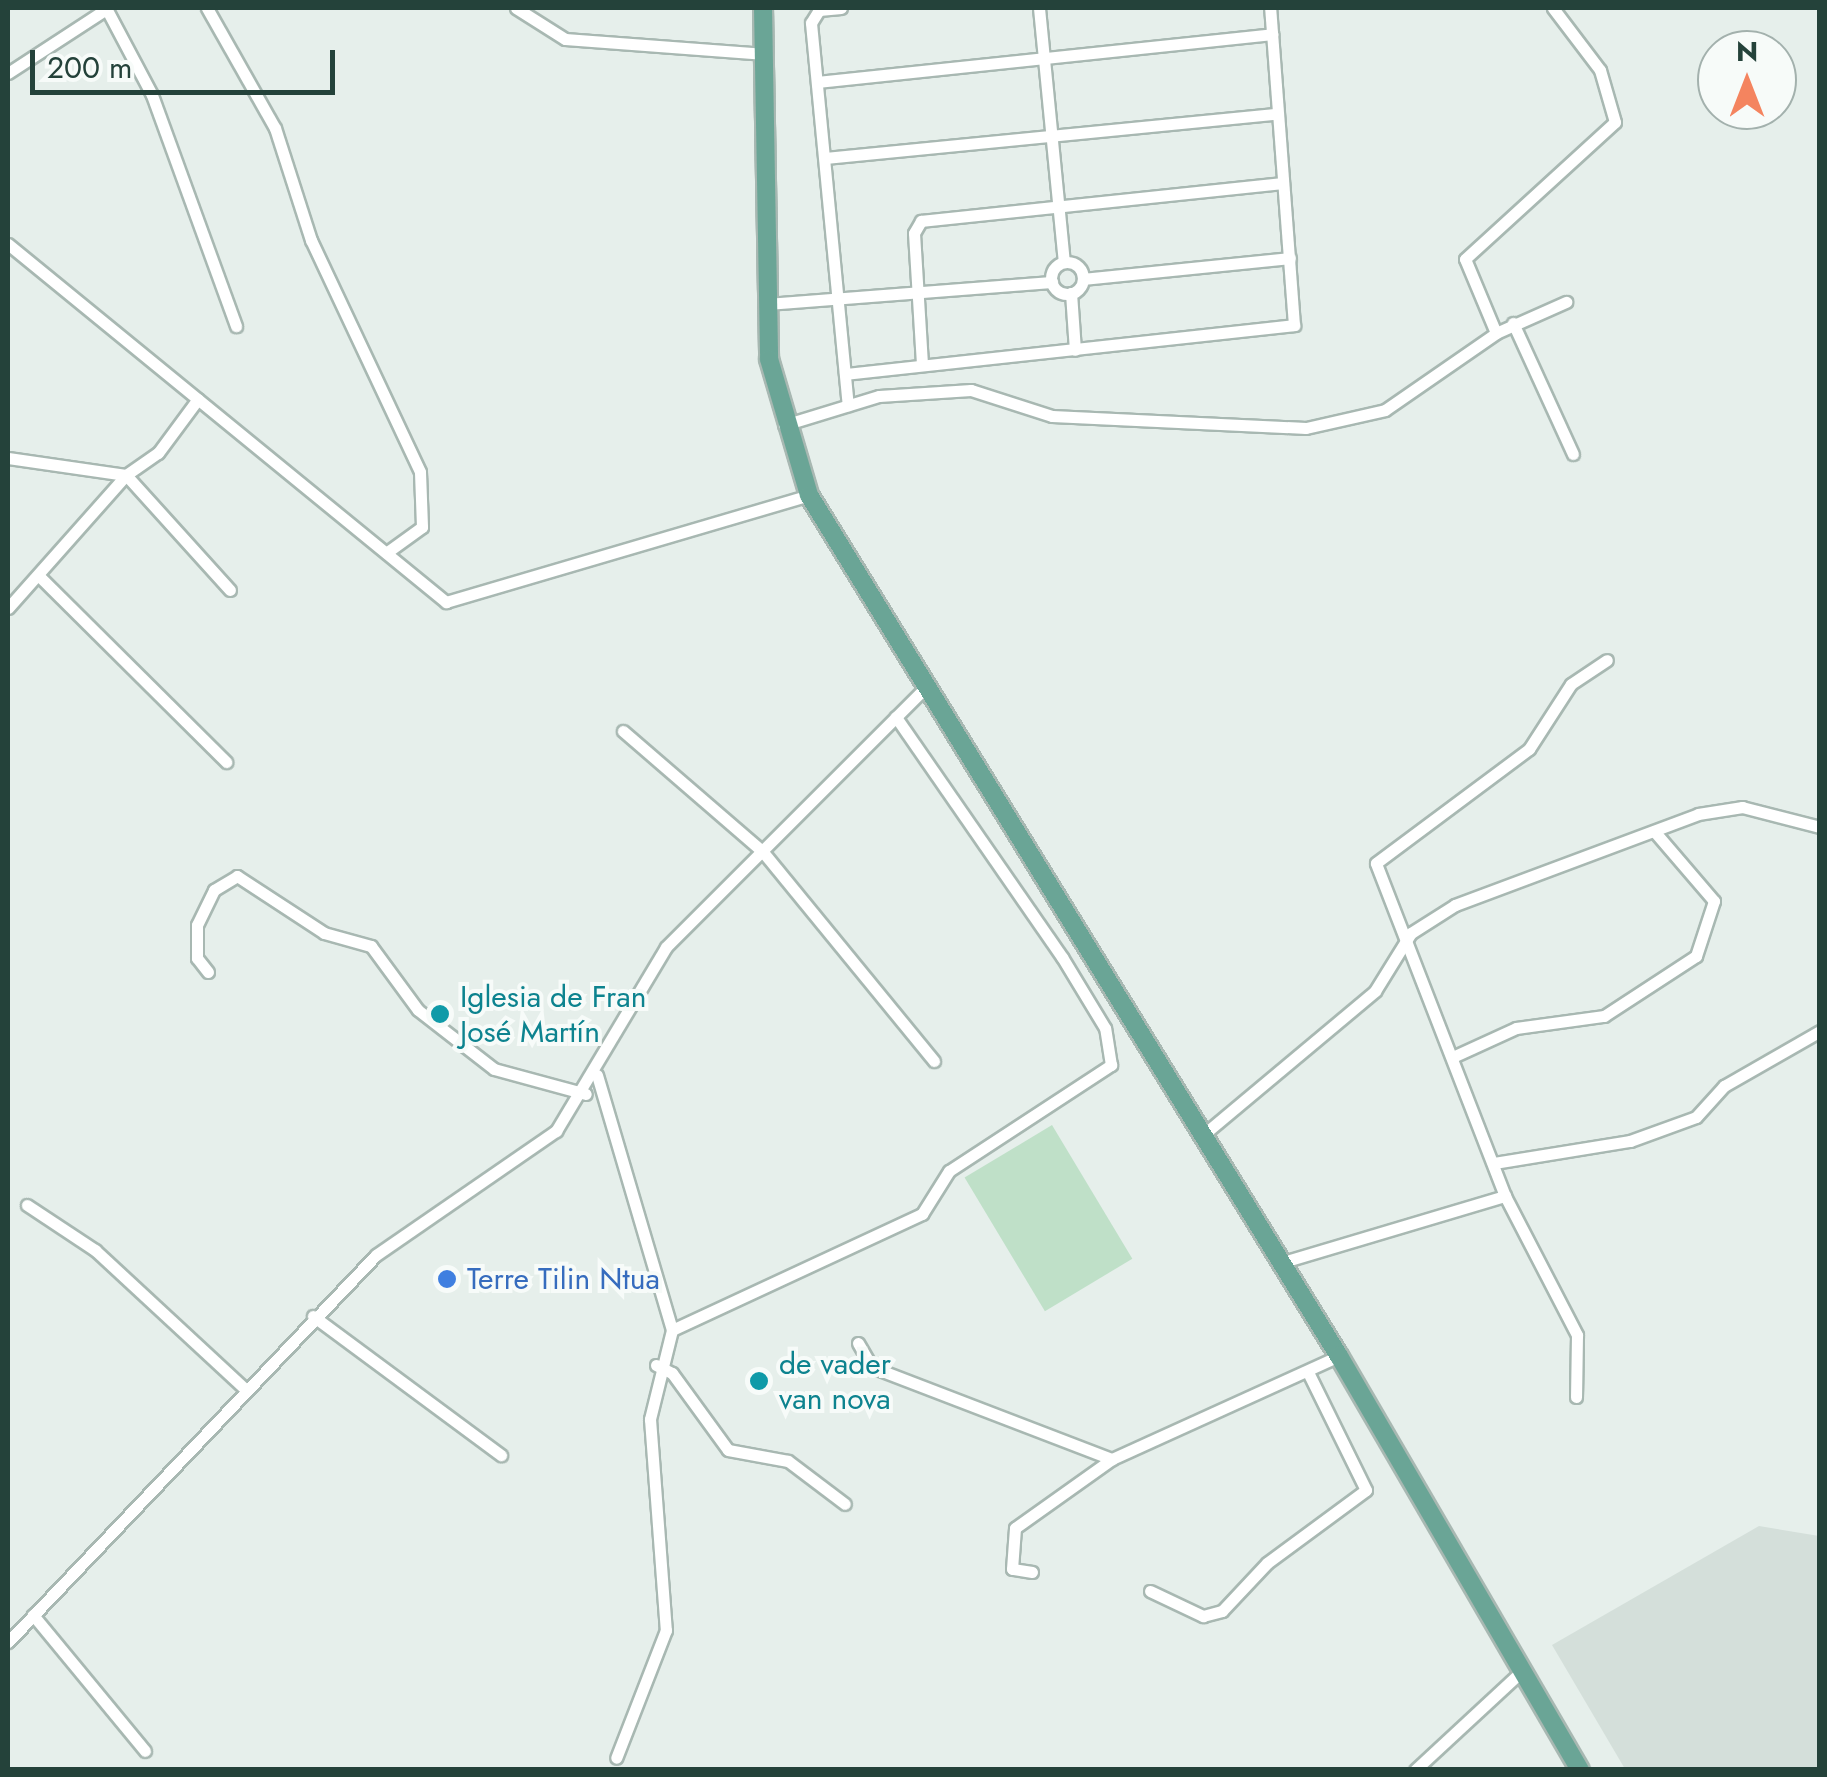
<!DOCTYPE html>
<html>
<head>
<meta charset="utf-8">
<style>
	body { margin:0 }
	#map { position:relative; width:1827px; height:1777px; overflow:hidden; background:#e6efeb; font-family:Jost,sans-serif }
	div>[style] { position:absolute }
	.built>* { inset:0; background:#d4dfda }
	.green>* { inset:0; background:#bfe0c8; transform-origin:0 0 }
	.roads { filter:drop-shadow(2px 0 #a8b8b2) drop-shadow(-2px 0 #a8b8b2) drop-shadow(0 2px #a8b8b2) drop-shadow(0 -2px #a8b8b2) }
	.street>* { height:11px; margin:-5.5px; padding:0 5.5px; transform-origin:5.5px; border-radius:5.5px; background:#fff }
	.street>.ring { margin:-5.5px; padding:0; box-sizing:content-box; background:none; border:11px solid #fff; border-radius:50% }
	.primary>* { height:18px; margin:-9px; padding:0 9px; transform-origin:9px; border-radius:9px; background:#6aa596 }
	.dots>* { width:28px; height:28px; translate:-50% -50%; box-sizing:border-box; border:5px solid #f7fbf9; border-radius:50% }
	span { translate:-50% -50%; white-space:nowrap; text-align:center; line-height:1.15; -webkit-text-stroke:8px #f7fbf9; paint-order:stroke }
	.culture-label { font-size:30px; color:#0d838f }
	.left { translate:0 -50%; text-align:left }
	.shop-label { font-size:30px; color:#366cbe }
	.frame { position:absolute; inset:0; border:10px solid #24423a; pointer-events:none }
	.north { position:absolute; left:1697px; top:30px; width:100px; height:100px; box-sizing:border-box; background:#f7fbf9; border:2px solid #a3b1ad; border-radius:50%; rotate:0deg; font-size:28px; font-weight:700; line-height:40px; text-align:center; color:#24423a }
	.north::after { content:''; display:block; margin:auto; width:35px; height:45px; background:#f4845f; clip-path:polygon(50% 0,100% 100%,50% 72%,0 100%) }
	.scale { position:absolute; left:30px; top:50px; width:305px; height:45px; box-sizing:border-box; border:5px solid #24423a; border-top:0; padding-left:12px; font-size:30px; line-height:35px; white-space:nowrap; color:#24423a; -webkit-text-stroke:8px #f7fbf9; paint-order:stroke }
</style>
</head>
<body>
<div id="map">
	<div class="built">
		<i style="clip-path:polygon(1759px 1526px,1819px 1536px,1819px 1769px,1625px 1769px,1552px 1645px)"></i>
	</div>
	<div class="green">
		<i style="left:1052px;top:1125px;width:156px;height:102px;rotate:59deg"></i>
	</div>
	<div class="roads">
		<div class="street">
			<i style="left:106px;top:8px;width:98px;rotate:62.1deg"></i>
			<i style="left:152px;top:95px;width:246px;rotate:70deg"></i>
			<i style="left:207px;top:8px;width:138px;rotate:60.5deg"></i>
			<i style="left:275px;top:128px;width:118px;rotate:72.2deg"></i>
			<i style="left:311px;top:240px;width:256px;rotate:64.8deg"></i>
			<i style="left:420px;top:472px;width:55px;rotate:87.9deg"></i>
			<i style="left:422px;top:527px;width:44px;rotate:144.2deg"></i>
			<i style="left:516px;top:8px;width:58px;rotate:32.3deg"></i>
			<i style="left:565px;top:39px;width:201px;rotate:4.3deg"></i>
			<i style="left:841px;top:8px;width:22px;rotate:175deg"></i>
			<i style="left:819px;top:10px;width:15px;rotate:122deg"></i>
			<i style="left:811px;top:23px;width:384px;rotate:84.5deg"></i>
			<i style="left:1039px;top:8px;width:255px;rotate:84.4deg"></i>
			<i style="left:8px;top:73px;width:117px;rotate:-33.1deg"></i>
			<i style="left:817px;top:82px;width:458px;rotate:-6deg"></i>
			<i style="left:825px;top:158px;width:452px;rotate:-5.6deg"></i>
			<i style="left:8px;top:244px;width:566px;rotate:39.26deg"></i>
			<i style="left:446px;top:602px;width:378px;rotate:-16.4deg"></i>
			<i class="ring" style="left:1051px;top:262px;width:21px;height:21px"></i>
			<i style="left:1083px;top:279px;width:208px;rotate:-5.8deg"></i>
			<i style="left:1071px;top:293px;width:57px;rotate:86deg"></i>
			<i style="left:766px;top:304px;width:287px;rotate:-4.4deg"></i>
			<i style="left:1513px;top:323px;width:144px;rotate:65.4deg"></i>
			<i style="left:1496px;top:333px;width:80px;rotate:-112.7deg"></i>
			<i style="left:1465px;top:259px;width:203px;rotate:-42.4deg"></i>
			<i style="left:1615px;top:122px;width:54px;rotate:-106.1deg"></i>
			<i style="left:1600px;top:70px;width:78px;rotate:-127.2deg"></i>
			<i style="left:922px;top:364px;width:131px;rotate:-93.5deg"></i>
			<i style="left:914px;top:233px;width:14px;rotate:-60deg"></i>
			<i style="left:921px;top:221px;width:363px;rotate:-6deg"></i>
			<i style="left:845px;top:374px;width:452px;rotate:-6.2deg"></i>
			<i style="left:1294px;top:325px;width:318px;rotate:-94.3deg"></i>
			<i style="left:784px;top:425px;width:99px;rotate:-17deg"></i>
			<i style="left:879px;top:396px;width:92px;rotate:-3.7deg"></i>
			<i style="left:971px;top:390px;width:85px;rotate:17.8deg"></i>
			<i style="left:1052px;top:416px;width:254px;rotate:2.7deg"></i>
			<i style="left:1306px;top:428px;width:81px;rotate:-12.8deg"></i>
			<i style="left:1385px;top:410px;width:135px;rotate:-34.7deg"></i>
			<i style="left:1496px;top:333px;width:77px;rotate:-23.9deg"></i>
			<i style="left:8px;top:458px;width:119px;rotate:8.2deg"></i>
			<i style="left:126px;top:475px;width:39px;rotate:-35deg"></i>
			<i style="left:158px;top:453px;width:67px;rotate:-53.5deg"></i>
			<i style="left:39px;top:576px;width:264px;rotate:44.8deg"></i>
			<i style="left:8px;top:608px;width:178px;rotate:-48.4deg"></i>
			<i style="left:126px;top:475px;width:155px;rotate:47.9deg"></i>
			<i style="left:623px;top:731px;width:185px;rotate:40.8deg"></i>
			<i style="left:763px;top:852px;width:270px;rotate:50.7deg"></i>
			<i style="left:208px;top:972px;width:18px;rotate:-128deg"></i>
			<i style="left:197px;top:958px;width:33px;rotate:-90deg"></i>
			<i style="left:197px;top:925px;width:39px;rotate:-64deg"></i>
			<i style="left:214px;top:890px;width:27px;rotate:-31deg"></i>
			<i style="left:237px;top:876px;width:104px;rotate:33.2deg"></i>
			<i style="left:324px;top:933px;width:49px;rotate:15.5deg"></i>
			<i style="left:371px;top:946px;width:79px;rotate:53.7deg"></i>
			<i style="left:418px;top:1010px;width:96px;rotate:37.8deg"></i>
			<i style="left:494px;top:1069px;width:95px;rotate:15.2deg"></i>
			<i style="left:1457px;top:1055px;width:65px;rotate:-24.6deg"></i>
			<i style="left:1516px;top:1028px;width:89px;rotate:-7.8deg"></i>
			<i style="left:1604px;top:1016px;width:110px;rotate:-33.1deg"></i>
			<i style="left:1696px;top:956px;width:58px;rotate:-71.9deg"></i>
			<i style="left:1714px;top:901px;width:92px;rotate:-130.6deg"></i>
			<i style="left:597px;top:1075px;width:266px;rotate:73.6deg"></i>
			<i style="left:672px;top:1330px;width:92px;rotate:103.9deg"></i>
			<i style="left:650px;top:1419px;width:212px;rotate:85.7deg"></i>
			<i style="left:666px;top:1630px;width:137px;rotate:111.3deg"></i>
			<i style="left:1203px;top:1135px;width:224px;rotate:-39.9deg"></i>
			<i style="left:1375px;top:991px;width:68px;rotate:-58.2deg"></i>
			<i style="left:1411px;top:933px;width:52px;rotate:-32.5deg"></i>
			<i style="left:1455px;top:905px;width:259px;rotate:-20.5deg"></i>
			<i style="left:1698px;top:814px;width:45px;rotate:-9deg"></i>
			<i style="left:1742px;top:807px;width:81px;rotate:14.4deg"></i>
			<i style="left:1494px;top:1163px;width:138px;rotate:-9.2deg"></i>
			<i style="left:1630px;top:1141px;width:70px;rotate:-20deg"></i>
			<i style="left:1696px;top:1117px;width:42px;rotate:-47.9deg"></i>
			<i style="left:1724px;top:1086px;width:111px;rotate:-29.8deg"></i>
			<i style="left:1505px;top:1196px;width:157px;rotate:62.6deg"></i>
			<i style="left:1577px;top:1335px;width:62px;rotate:90.9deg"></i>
			<i style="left:27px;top:1205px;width:82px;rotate:33.5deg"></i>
			<i style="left:95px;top:1250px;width:206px;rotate:42.8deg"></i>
			<i style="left:1280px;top:1263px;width:235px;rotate:-16.6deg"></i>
			<i style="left:1505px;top:1196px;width:357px;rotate:-111.2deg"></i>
			<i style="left:1376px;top:863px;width:191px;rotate:-36.7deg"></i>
			<i style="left:1529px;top:749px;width:77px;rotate:-57.1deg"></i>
			<i style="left:1571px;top:684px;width:43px;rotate:-33.7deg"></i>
			<i style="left:313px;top:1316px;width:234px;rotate:36.5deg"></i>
			<i style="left:672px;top:1330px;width:276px;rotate:-24.9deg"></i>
			<i style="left:922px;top:1214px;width:51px;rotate:-57.9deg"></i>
			<i style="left:949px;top:1171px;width:194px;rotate:-33.2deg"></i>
			<i style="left:1111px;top:1065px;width:37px;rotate:-99deg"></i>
			<i style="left:1105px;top:1028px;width:83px;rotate:-121.2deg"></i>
			<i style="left:1062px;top:957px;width:292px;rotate:-124.7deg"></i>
			<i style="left:858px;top:1343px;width:28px;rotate:60deg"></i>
			<i style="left:872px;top:1367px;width:257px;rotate:21deg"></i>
			<i style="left:656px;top:1365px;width:18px;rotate:27deg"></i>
			<i style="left:672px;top:1373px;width:95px;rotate:54deg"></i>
			<i style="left:728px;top:1450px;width:61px;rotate:10.4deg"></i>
			<i style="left:788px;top:1461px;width:71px;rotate:37deg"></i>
			<i style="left:1032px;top:1572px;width:20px;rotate:-171deg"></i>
			<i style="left:1012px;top:1569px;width:41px;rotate:-85.8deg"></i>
			<i style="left:1015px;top:1528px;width:119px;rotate:-35.4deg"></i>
			<i style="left:1112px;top:1459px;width:249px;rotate:-24.4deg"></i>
			<i style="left:1150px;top:1591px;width:59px;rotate:25.3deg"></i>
			<i style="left:1203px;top:1616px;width:20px;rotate:-15deg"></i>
			<i style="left:1222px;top:1611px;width:66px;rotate:-46.8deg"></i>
			<i style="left:1267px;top:1563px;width:123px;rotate:-36.4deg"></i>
			<i style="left:1366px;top:1490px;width:131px;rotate:-116.2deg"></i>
			<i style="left:33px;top:1615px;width:176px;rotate:50.5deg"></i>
			<i style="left:8px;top:1642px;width:534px;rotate:-46.44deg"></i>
			<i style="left:376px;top:1255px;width:219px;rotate:-34.6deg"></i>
			<i style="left:556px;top:1131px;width:214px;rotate:-59.1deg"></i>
			<i style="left:666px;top:947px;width:362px;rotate:-45deg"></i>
			<i style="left:1415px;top:1770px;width:147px;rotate:-42.8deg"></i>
		</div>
		<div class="primary">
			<i style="left:763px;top:8px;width:351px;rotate:89deg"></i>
			<i style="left:769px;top:359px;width:142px;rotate:73.6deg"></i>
			<i style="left:809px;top:495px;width:1011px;rotate:58.39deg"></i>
			<i style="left:1339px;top:1356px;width:479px;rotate:59.8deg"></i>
		</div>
	</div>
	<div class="dots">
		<i style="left:440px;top:1014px;background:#0f9aa8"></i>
		<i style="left:447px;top:1279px;background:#3f7fe0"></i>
		<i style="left:759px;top:1381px;background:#0f9aa8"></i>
	</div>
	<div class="culture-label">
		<span class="left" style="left:460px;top:1014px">Iglesia de Fran<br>José Martín</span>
		<span class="left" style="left:779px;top:1381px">de vader<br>van nova</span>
	</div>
	<div class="shop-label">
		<span class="left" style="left:467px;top:1279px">Terre Tilin Ntua</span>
	</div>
	<div class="frame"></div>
	<div class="north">N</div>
	<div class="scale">200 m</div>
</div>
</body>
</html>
